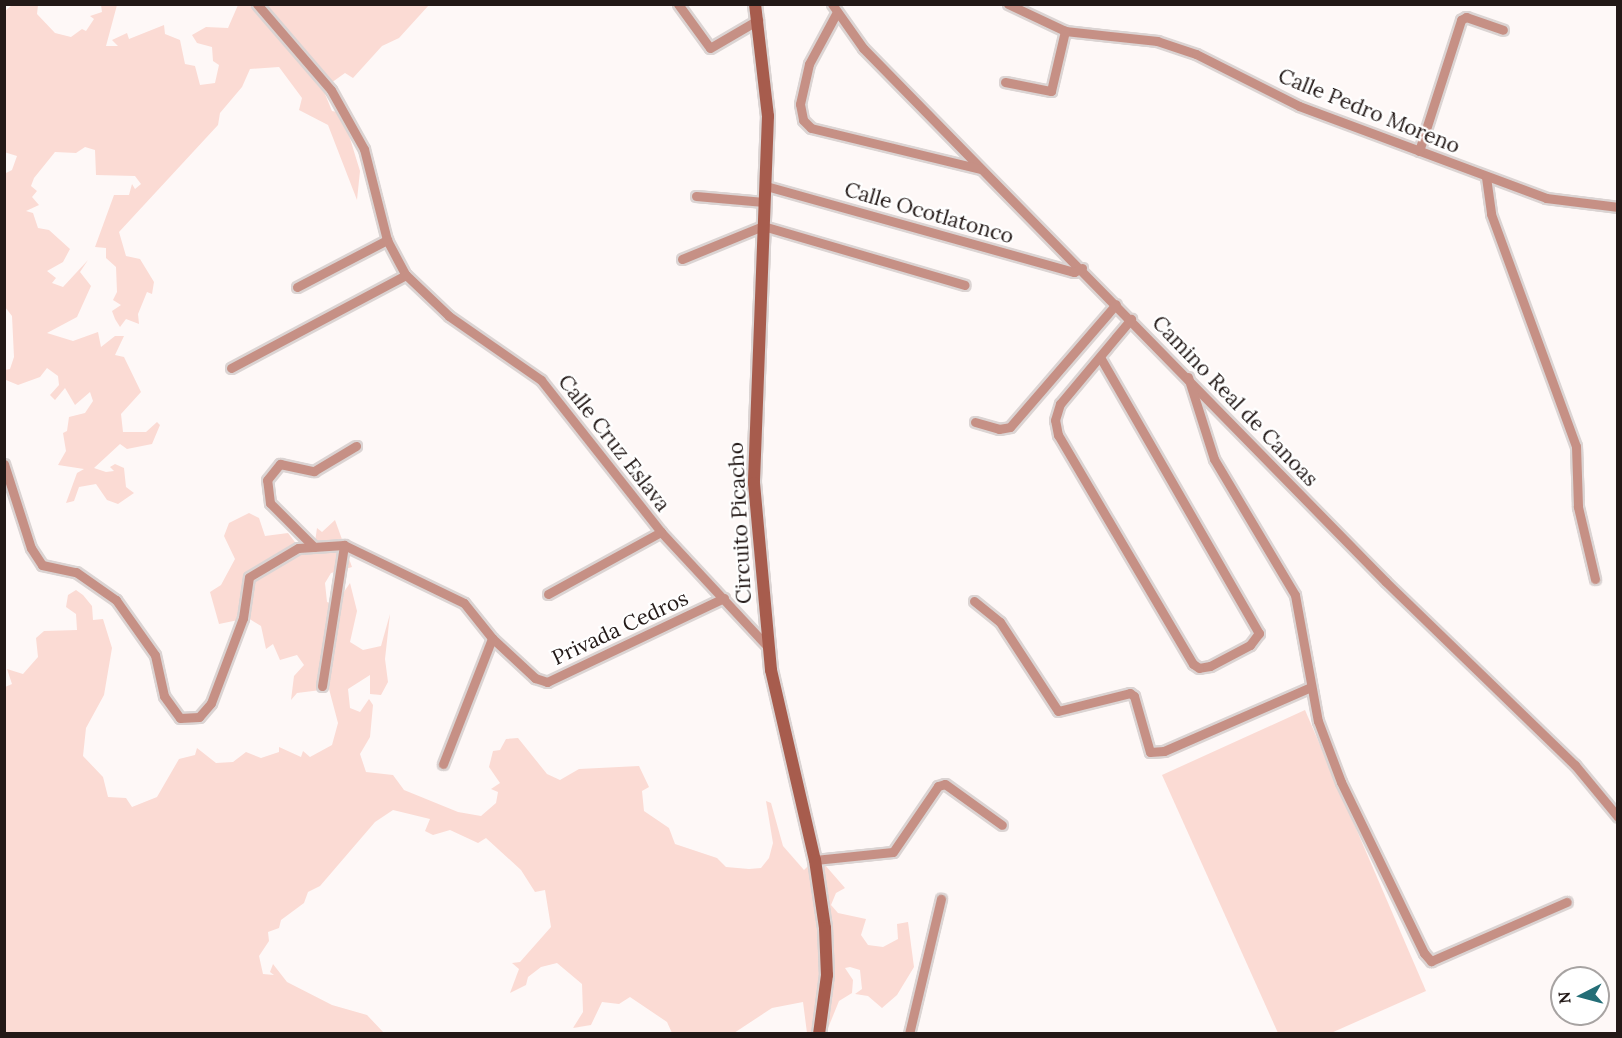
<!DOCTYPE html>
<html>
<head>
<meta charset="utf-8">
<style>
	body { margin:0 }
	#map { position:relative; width:1622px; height:1038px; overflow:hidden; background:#fef8f7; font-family:Lora,serif }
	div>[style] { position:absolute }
	.green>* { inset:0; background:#fbdbd4 }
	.roads { filter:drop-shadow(2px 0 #dbd4d3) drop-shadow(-2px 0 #dbd4d3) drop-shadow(0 2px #dbd4d3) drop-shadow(0 -2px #dbd4d3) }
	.street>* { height:9px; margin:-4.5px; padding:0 4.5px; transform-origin:4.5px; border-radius:4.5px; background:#c69085 }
	.secondary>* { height:12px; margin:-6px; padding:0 6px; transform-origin:6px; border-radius:6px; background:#a75c4d }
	span { translate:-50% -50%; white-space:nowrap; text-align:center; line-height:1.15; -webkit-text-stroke:4.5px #fff; paint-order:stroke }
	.street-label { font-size:21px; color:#231917 }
	.frame { position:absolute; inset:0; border:6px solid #231917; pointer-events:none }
	.north { position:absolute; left:1550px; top:966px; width:60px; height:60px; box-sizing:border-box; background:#fff; border:2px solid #a7a3a2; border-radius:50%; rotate:264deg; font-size:16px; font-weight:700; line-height:24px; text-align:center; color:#231917 }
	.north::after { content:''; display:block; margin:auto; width:21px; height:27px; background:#246e77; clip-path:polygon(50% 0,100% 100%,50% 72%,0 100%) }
</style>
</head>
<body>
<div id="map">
	<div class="green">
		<i style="clip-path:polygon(12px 5px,38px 5px,37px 14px,55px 33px,71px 37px,82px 29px,86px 31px,94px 19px,90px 16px,102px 12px,101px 5px,117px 5px,106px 46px,118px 46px,112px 40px,127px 33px,129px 39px,164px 25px,165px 34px,180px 40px,185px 64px,195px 66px,200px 85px,215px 83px,219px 65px,213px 61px,212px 47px,197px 43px,192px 35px,206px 27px,228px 28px,238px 5px,429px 5px,399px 38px,382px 46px,353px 78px,345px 73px,331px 83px,325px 94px,332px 111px,353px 115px,348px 132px,360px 171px,357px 200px,328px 125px,299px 110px,302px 98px,279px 67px,250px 69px,242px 87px,220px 113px,218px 125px,119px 232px,126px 256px,140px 259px,154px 282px,152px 294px,147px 292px,138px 314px,139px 324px,126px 319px,120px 327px,115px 319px,112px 311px,121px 305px,113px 300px,117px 292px,116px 267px,106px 258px,106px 248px,95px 247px,114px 195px,129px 195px,132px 184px,135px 189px,141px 184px,135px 176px,96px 175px,95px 150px,85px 147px,76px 153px,55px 152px,34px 178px,31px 186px,37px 191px,32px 197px,39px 205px,26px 211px,33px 213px,38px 228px,49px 230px,70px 249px,63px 262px,47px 271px,56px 278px,52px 283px,63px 287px,88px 260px,80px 272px,91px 286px,77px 317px,47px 333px,73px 341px,98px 332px,101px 347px,115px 336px,124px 336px,115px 355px,124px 357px,141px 392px,121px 414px,123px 432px,146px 432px,157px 422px,160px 425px,152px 444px,127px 449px,120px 444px,94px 468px,106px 472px,114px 471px,110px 467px,115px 464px,124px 468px,126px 487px,134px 493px,118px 504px,107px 500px,96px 484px,79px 487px,74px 501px,66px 503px,77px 473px,84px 469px,58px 465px,66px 451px,63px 433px,67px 431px,69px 417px,85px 413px,93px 401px,90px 392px,75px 405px,65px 388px,55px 400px,50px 395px,59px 385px,58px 376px,47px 368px,40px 377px,18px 385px,6px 380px,5px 370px,10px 369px,14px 357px,12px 316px,5px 307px,4px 174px,12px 170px,17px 156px,4px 152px,4px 12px)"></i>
		<i style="clip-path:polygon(249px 513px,259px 518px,265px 536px,288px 533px,298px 546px,315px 542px,317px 528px,322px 532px,335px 520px,352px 567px,331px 573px,325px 583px,327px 602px,335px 605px,350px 583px,357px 611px,350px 642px,363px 650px,381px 646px,390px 614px,385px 659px,388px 682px,381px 695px,370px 694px,370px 675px,348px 689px,350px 708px,360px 712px,369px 699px,373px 705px,370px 737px,360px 754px,366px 772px,393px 775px,404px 790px,458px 812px,481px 816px,496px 803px,498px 792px,491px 789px,500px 783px,489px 767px,493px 751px,500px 750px,506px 739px,518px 738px,547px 774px,560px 780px,579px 769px,639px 766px,649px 787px,642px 791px,644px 811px,669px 828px,675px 844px,717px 858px,726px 867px,749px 869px,761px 868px,769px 858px,773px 843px,766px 801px,771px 803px,783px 846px,804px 870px,813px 861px,825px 865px,845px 888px,836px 893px,831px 905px,838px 913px,866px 919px,861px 935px,868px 945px,883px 947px,898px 939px,897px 924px,908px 922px,914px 967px,897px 995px,882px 1008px,868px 996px,855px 994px,862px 989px,860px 970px,850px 967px,845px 968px,853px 980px,852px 993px,839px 1001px,826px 1033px,807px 1033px,803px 1002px,772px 1008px,734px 1033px,672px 1033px,667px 1022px,630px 997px,619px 1004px,602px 1002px,591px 1025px,573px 1028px,583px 1012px,582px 984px,557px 963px,541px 967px,528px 977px,526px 985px,510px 993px,519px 969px,512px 963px,520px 962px,551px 927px,545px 890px,535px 892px,521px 870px,486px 838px,478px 843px,450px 830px,433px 835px,425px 831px,430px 819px,393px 810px,375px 822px,320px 886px,308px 892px,304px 903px,281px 920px,279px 928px,268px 932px,269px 941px,259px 956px,263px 974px,274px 975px,270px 972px,273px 964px,287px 982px,332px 1005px,367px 1015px,384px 1033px,5px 1034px,5px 687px,12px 684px,7px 669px,23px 674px,38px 657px,36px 638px,44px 631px,77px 630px,76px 614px,66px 607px,68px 595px,76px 590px,83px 595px,92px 606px,93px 620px,103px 619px,112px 648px,104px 695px,86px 728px,83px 756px,103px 777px,108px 797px,126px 798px,132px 807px,157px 797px,179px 759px,195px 755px,197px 748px,216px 763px,233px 762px,246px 752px,261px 758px,279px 752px,279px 747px,301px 757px,303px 751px,310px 757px,332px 745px,338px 723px,329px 689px,297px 693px,291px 700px,294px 676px,304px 665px,297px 655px,280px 660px,273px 644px,266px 649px,261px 626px,248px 618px,219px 624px,210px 592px,221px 585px,235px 559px,224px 536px,229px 523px)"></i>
		<i style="clip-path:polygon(1305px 710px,1426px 991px,1331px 1033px,1278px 1033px,1162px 775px)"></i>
	</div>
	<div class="roads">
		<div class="street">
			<i style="left:257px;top:4px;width:113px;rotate:49.3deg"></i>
			<i style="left:331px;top:90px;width:68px;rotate:60.8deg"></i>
			<i style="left:364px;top:149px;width:94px;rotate:75.8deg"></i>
			<i style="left:387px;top:240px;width:40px;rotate:62deg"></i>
			<i style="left:406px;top:275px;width:59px;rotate:43.6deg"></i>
			<i style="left:449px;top:316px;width:112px;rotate:34.8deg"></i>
			<i style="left:541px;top:380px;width:194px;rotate:51.7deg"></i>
			<i style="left:661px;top:532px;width:157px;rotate:47.1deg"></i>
			<i style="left:678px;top:4px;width:54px;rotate:54deg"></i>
			<i style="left:710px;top:48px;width:56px;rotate:-30.3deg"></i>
			<i style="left:832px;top:4px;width:54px;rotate:54.8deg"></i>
			<i style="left:863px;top:48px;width:747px;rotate:45.6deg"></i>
			<i style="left:1386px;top:582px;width:263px;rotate:44.1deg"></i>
			<i style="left:1575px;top:765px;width:67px;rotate:50.4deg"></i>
			<i style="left:1008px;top:4px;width:63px;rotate:25.3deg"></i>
			<i style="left:1065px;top:31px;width:93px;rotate:6.2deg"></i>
			<i style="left:1157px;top:41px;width:41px;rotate:18.4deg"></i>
			<i style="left:1196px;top:54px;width:115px;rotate:26.8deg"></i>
			<i style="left:1299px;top:106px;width:264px;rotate:20.4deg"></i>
			<i style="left:1546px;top:198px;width:73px;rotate:7.1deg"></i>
			<i style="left:837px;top:12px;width:59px;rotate:118.3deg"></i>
			<i style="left:809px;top:64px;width:41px;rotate:102.7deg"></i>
			<i style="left:800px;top:104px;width:16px;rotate:79deg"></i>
			<i style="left:803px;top:120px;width:11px;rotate:45deg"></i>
			<i style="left:811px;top:128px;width:175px;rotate:13.6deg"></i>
			<i style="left:1005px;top:82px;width:47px;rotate:11.1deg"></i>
			<i style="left:1051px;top:91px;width:62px;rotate:-76.9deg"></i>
			<i style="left:1419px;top:151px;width:138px;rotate:-72.2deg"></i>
			<i style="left:1461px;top:20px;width:6px;rotate:-31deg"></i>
			<i style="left:1466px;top:17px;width:39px;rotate:19deg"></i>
			<i style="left:1486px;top:177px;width:37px;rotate:82deg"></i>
			<i style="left:1491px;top:214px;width:247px;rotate:69.9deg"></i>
			<i style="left:1576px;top:446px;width:61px;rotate:88.1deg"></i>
			<i style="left:1578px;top:507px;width:74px;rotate:76.7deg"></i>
			<i style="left:766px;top:186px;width:320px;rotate:15.6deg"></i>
			<i style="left:1074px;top:272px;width:9px;rotate:-27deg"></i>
			<i style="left:696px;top:196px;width:68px;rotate:5deg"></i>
			<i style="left:682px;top:259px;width:87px;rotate:-22.2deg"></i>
			<i style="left:763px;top:226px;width:210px;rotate:16.3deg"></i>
			<i style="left:297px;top:287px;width:102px;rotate:-27.6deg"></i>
			<i style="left:1100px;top:357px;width:319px;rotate:60.1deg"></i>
			<i style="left:1259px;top:633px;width:15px;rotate:127deg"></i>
			<i style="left:1250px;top:645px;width:45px;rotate:152.3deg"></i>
			<i style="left:1210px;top:666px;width:11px;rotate:170deg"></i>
			<i style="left:1199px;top:668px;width:7px;rotate:-146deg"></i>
			<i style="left:1193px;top:664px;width:266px;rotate:-120.5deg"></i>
			<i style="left:1058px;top:435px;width:15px;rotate:-101deg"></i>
			<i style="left:1055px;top:420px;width:17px;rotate:-73deg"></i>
			<i style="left:1060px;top:404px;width:111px;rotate:-50.1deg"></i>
			<i style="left:231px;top:368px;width:198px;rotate:-28deg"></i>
			<i style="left:1188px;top:377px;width:86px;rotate:72.4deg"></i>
			<i style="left:1214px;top:459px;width:158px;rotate:59.2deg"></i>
			<i style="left:1295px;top:595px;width:128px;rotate:79.7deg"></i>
			<i style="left:1318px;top:721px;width:65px;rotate:69.3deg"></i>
			<i style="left:1341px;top:782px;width:190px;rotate:64.1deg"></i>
			<i style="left:1424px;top:953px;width:11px;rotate:49deg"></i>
			<i style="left:1431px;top:961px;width:148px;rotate:-23.5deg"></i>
			<i style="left:975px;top:422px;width:25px;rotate:16deg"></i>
			<i style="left:999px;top:429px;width:11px;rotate:-10deg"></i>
			<i style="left:1010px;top:427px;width:162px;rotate:-49.2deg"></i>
			<i style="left:4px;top:464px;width:88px;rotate:72.2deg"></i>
			<i style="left:31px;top:548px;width:20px;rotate:57deg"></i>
			<i style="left:42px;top:565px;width:35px;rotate:12deg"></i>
			<i style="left:76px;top:572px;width:49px;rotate:35deg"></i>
			<i style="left:116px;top:600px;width:67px;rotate:54.7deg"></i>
			<i style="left:155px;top:655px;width:42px;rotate:77.6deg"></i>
			<i style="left:164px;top:696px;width:27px;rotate:54deg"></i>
			<i style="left:180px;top:718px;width:19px;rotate:-3deg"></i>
			<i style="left:199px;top:717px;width:18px;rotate:-49deg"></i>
			<i style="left:211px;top:703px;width:91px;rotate:-69.4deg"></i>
			<i style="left:243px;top:618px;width:41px;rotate:-81.7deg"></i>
			<i style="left:249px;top:577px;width:57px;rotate:-30.6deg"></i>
			<i style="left:298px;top:548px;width:46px;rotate:-3.7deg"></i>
			<i style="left:344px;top:545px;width:133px;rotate:25.8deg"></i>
			<i style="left:464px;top:603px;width:45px;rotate:51.3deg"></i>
			<i style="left:492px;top:638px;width:59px;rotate:42.9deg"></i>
			<i style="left:535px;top:678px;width:13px;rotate:18deg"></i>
			<i style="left:547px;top:682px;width:196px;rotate:-25.4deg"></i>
			<i style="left:314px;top:547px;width:62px;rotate:-135deg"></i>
			<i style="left:270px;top:503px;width:23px;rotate:-97deg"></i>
			<i style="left:267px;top:480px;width:21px;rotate:-51deg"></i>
			<i style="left:280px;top:464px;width:35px;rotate:12deg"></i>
			<i style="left:314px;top:471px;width:49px;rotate:-30.8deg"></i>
			<i style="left:548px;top:594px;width:129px;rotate:-28.8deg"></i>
			<i style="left:974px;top:601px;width:33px;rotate:39deg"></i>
			<i style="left:1000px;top:622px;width:106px;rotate:56.9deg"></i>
			<i style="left:1058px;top:711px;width:74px;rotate:-14deg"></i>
			<i style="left:1130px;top:693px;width:5px;rotate:37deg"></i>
			<i style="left:1134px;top:696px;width:58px;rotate:74.1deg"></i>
			<i style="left:1150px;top:752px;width:14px;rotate:-4deg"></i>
			<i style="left:1164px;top:751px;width:158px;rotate:-23.5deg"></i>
			<i style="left:322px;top:686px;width:143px;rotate:-81.1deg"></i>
			<i style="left:443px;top:764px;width:135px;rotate:-68.7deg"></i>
			<i style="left:815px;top:860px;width:78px;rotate:-5.9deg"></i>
			<i style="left:893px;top:852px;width:80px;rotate:-55.7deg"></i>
			<i style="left:938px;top:786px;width:7px;rotate:-16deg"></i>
			<i style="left:945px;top:784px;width:70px;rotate:35.7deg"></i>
			<i style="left:909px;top:1034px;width:139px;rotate:-76.7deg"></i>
		</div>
		<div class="secondary">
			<i style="left:755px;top:4px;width:113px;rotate:83.4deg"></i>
			<i style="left:768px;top:116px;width:367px;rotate:92.2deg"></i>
			<i style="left:754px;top:483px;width:188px;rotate:84.8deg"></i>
			<i style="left:771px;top:670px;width:195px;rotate:77deg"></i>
			<i style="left:815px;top:860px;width:69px;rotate:81.6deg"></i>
			<i style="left:825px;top:928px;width:47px;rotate:87.6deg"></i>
			<i style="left:827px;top:975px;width:60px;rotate:97.7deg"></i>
		</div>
	</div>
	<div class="street-label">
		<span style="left:1369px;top:111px;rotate:22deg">Calle Pedro Moreno</span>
		<span style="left:929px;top:213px;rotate:16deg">Calle Ocotlatonco</span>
		<span style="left:1235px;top:401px;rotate:46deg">Camino Real de Canoas</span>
		<span style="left:614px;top:443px;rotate:52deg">Calle Cruz Eslava</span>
		<span style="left:740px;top:523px;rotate:-93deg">Circuito Picacho</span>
		<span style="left:620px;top:628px;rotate:-25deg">Privada Cedros</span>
	</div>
	<div class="frame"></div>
	<div class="north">N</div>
</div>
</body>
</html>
